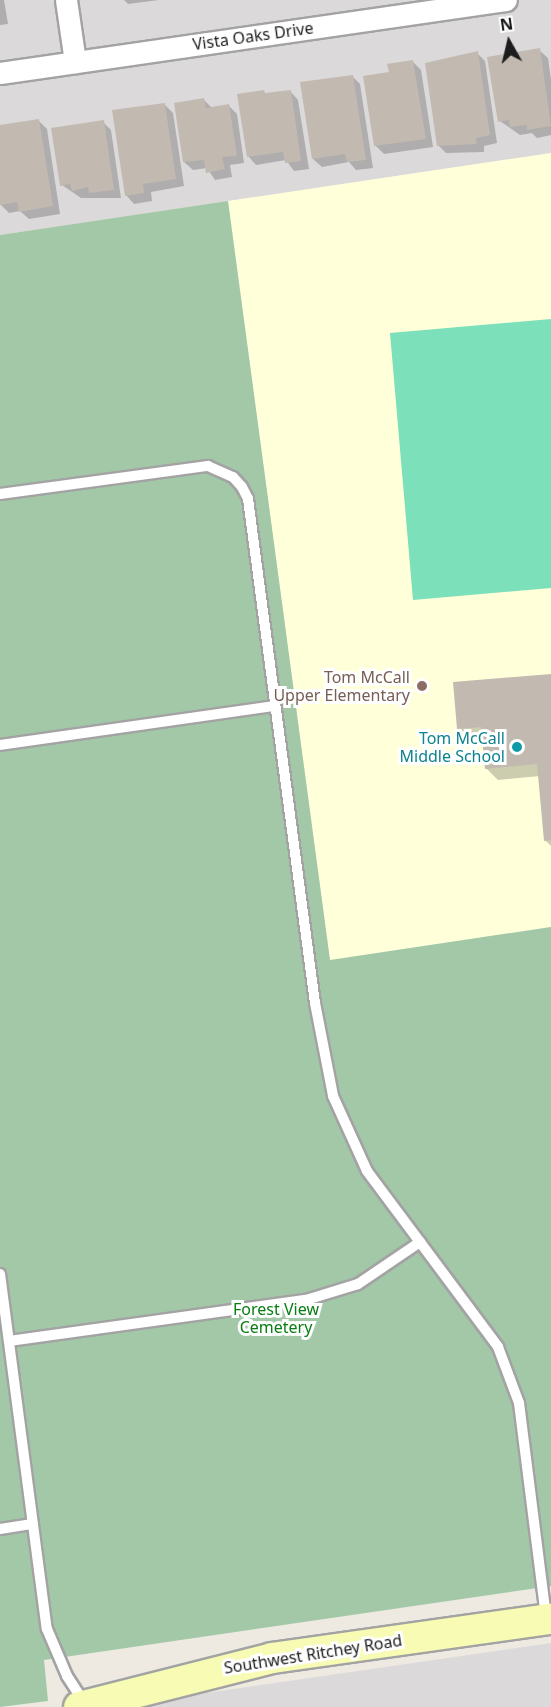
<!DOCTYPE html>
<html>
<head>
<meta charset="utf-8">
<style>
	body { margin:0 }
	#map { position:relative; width:551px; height:1707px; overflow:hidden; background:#eeeae2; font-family:"Noto Sans",sans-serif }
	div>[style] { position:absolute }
	.residential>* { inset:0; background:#dbd9d9 }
	.education>* { inset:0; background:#ffffda }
	.cemetery>* { inset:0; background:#a2c8a8 }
	.pitch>* { inset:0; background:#7ce1ba }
	.shadow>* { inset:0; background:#0003 }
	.building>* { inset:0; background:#c2b9b1 }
	.roads { filter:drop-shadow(2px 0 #a3a3a3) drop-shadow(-2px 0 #a3a3a3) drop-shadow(0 2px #a3a3a3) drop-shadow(0 -2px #a3a3a3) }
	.lane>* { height:10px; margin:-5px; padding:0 5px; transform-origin:5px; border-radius:5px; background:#fff }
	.street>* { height:21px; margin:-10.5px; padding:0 10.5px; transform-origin:10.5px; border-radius:10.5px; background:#fff }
	.secondary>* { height:30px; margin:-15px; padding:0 15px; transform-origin:15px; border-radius:15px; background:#f7fbb3 }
	.dots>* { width:16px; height:16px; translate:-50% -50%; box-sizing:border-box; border:3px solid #fff; border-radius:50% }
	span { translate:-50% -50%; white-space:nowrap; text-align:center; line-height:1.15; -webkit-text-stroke:6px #fff; paint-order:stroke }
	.street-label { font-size:16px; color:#1c1c1c }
	.education-label { font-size:16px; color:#785e54 }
	.right { translate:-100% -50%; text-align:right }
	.culture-label { font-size:16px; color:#0d838f }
	.park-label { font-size:16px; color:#087d12 }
	.north { position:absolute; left:479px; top:12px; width:60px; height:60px; -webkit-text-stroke:4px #fff; paint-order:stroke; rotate:352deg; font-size:16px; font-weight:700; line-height:24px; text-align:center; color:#1c1c1c }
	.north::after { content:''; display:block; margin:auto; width:21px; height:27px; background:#1c1c1c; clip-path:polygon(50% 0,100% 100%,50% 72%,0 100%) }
</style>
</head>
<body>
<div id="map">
	<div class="residential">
		<i style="clip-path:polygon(0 0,551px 0,551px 153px,0 235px)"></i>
		<i style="clip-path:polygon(551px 1643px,551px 1707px,151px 1707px,199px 1694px)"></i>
	</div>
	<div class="education">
		<i style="clip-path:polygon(551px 153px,551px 927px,330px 961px,228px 201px)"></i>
	</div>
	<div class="cemetery">
		<i style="clip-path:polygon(228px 201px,330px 960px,551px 927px,551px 1586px,44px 1660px,48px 1701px,0 1707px,0 235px)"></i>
	</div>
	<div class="pitch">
		<i style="clip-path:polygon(551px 319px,551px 588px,413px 600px,390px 333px)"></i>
	</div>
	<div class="shadow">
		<i style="clip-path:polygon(0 0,4px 0,8px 24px,0 25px)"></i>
		<i style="clip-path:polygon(124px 0,159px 0,128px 4px)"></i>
		<i style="clip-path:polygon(539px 50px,548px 58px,551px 80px,551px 135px,537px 138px,532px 133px,520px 135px,500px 121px)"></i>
		<i style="clip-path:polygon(477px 53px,485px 61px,497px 143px,484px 146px,484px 152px,446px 153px,438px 145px)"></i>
		<i style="clip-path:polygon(413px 62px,421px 70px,433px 147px,384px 154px,375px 145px,391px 74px)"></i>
		<i style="clip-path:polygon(352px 76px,360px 84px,373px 168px,356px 170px,349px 162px,322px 167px,313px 159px)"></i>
		<i style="clip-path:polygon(290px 91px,298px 100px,309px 169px,294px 171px,286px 160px,256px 165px,248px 156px)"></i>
		<i style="clip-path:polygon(204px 100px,212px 108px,229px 106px,237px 114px,244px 163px,230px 165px,232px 177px,215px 180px,207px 168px,193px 170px,184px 162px)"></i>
		<i style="clip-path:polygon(165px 105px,173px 113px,184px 186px,151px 192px,152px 201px,134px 204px,126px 195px)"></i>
		<i style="clip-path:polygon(39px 121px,47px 129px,60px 214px,29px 219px,20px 211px,9px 213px,1px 205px,0 127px)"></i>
		<i style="clip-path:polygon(103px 122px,111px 130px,121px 198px,81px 198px,62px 185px)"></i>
		<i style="clip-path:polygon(551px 675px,551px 846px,545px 840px,540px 776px,498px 780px,486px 768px,484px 739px,471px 740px,459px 728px)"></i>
	</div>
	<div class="building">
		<i style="clip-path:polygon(540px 48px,551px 126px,527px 130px,527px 125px,510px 127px,509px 120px,498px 122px,487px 57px)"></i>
		<i style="clip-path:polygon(478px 51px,490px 135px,476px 138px,477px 144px,437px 146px,425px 63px)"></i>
		<i style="clip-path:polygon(413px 60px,426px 139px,374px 146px,363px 76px,389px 72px,387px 64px)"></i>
		<i style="clip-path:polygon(353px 75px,366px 160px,347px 162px,345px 154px,312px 159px,300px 82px)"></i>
		<i style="clip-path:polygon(264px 90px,265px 93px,291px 90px,301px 161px,285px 163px,283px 152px,247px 157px,237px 94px)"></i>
		<i style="clip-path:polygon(204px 98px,206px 108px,229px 104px,237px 156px,222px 157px,225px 169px,206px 173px,204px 160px,183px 162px,174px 103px)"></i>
		<i style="clip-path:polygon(165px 103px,176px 179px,143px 184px,144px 193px,125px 196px,112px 110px)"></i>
		<i style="clip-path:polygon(39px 119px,53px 206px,19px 212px,17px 202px,0 205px,0 125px)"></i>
		<i style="clip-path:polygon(104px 120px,114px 190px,89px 193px,88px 187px,72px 191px,70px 184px,60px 186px,51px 128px)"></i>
		<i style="clip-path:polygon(551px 674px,551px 840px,544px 841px,537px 764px,485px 769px,481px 727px,457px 729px,453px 682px)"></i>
	</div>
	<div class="roads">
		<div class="lane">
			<i style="left:0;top:494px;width:210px;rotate:-7.7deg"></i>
			<i style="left:208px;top:466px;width:27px;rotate:24deg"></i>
			<i style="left:233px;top:477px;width:13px;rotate:48deg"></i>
			<i style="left:242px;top:487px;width:13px;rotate:63deg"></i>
			<i style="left:248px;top:499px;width:508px;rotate:82.43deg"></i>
			<i style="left:315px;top:1003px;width:95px;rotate:79deg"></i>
			<i style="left:333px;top:1096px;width:82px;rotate:65.6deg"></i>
			<i style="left:367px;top:1171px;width:219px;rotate:53.3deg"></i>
			<i style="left:498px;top:1347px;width:60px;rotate:69.4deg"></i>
			<i style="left:519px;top:1403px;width:215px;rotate:82.8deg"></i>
			<i style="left:0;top:745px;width:278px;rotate:-8.1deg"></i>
			<i style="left:0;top:1274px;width:358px;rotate:82.5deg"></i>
			<i style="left:47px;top:1629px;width:51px;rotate:66.9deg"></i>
			<i style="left:67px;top:1676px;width:31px;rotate:57deg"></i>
			<i style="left:9px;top:1341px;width:300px;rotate:-7.9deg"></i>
			<i style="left:306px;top:1300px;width:54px;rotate:-17.1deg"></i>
			<i style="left:358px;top:1284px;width:75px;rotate:-34.1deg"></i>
			<i style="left:0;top:1529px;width:33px;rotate:-9deg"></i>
		</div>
		<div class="street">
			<i style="left:66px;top:0;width:63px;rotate:81.7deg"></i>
			<i style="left:0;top:73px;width:511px;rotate:-8.21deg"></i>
		</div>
		<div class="secondary">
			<i style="left:79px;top:1707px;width:199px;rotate:-14.2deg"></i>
			<i style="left:272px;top:1658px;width:282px;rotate:-8deg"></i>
		</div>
	</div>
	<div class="dots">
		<i style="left:422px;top:686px;background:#8d6e63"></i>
		<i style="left:517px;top:747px;background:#0f9aa8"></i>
	</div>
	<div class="street-label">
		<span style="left:253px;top:36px;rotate:-8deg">Vista Oaks Drive</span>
		<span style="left:313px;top:1654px;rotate:-9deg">Southwest Ritchey Road</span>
	</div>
	<div class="education-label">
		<span class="right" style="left:410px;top:686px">Tom McCall<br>Upper Elementary</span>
	</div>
	<div class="culture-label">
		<span class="right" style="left:505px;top:747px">Tom McCall<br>Middle School</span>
	</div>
	<div class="park-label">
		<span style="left:276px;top:1318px">Forest View<br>Cemetery</span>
	</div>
	<div class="north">N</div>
</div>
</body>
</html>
